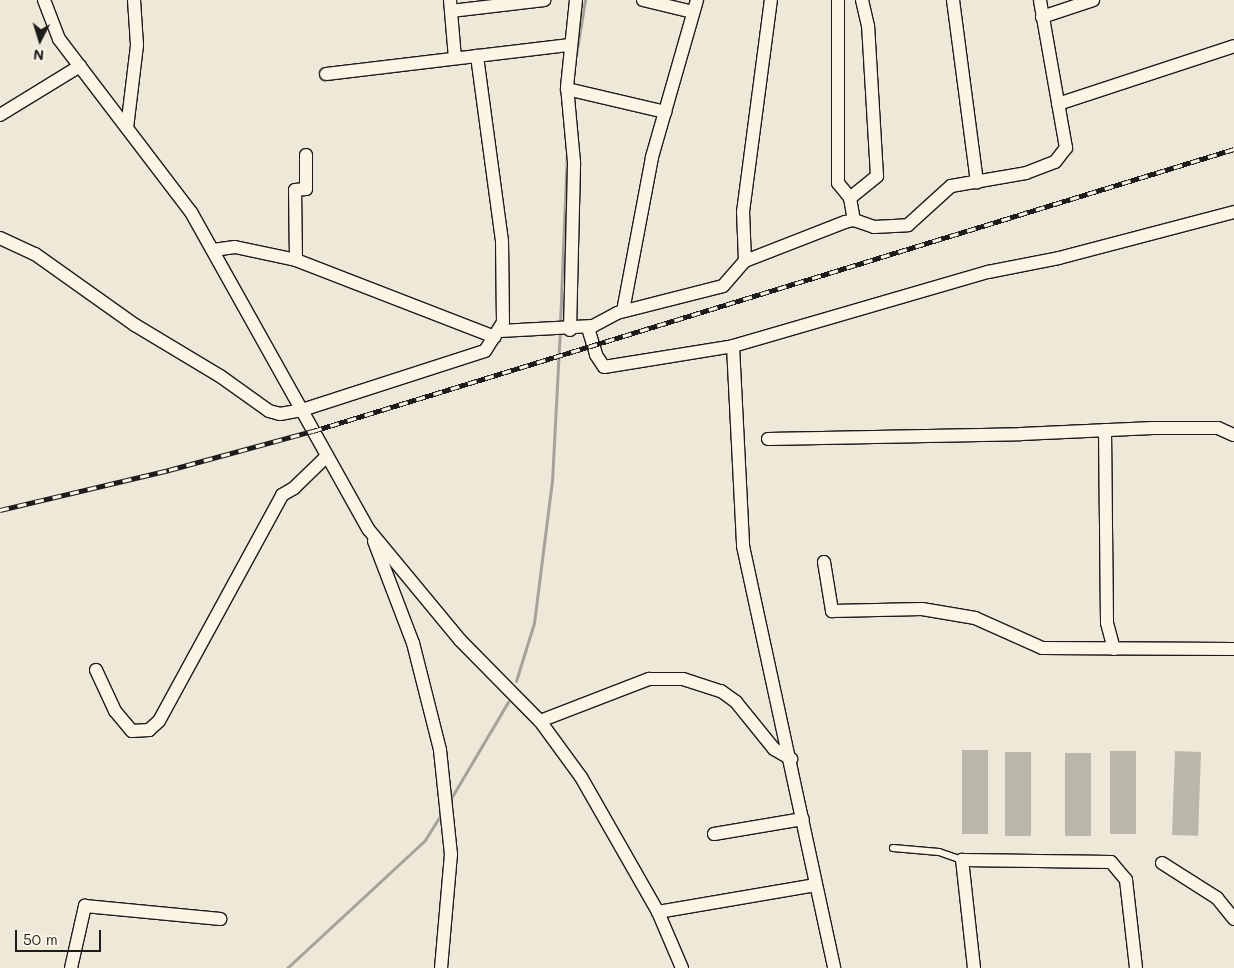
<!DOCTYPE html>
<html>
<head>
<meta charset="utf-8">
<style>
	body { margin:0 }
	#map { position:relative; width:1234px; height:968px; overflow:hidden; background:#eee8d9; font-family:Mali,sans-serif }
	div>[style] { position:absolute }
	.stream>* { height:3px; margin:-1.5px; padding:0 1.5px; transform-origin:1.5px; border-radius:1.5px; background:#a7a299 }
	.building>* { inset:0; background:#bab6aa; transform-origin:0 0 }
	.roads { filter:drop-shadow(1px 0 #1c1c1c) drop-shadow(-1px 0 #1c1c1c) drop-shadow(0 1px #1c1c1c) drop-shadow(0 -1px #1c1c1c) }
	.service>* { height:6px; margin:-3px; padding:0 3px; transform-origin:3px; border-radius:3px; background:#fcf5e5 }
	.minor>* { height:12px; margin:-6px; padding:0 6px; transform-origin:6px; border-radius:6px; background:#fcf5e5 }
	.rail>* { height:5px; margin-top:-2.5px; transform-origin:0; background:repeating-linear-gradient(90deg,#fcf5e5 0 9px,#1c1c1c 0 18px); box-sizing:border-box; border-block:1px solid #1c1c1c }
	span { translate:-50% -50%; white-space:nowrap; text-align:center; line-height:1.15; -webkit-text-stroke:4px #fcf5e5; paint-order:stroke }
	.north { position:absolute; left:15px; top:15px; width:50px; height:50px; -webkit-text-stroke:4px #fcf5e5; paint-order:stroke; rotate:185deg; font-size:14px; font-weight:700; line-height:20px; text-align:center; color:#1c1c1c }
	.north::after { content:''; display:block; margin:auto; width:18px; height:22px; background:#1c1c1c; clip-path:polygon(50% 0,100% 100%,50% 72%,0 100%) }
	.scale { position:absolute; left:15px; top:930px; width:86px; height:22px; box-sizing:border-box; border:2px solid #1c1c1c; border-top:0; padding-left:6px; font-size:15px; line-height:18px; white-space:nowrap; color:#1c1c1c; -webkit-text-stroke:4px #fcf5e5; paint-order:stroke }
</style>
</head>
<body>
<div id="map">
	<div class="stream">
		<i style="left:576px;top:55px;width:56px;rotate:-80.7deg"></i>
		<i style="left:560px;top:324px;width:171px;rotate:-87.7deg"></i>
		<i style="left:516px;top:681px;width:61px;rotate:-72.8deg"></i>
		<i style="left:534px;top:623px;width:143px;rotate:-82.8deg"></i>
		<i style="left:552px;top:481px;width:151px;rotate:-87deg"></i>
		<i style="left:450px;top:800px;width:114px;rotate:-59.4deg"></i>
		<i style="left:287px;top:968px;width:188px;rotate:-42.8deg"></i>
		<i style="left:425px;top:840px;width:34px;rotate:-58deg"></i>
	</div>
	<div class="building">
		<i style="left:962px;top:750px;width:26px;height:84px"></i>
		<i style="left:1110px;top:751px;width:26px;height:83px"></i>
		<i style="left:1175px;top:751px;width:26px;height:84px;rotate:2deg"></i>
		<i style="left:1005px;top:752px;width:26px;height:84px"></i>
		<i style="left:1065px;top:753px;width:26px;height:83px"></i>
	</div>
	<div class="roads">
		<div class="service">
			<i style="left:893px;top:848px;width:46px;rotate:5deg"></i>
			<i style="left:939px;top:852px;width:24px;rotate:19deg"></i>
		</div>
		<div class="minor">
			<i style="left:44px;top:0;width:42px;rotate:69deg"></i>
			<i style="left:59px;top:39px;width:218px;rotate:52.7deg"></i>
			<i style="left:191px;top:212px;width:364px;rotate:60.8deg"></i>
			<i style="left:369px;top:530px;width:143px;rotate:50.4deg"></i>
			<i style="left:460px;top:640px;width:114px;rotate:45.4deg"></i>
			<i style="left:540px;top:721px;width:69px;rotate:53.8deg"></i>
			<i style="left:581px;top:777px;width:155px;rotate:60.3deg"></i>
			<i style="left:658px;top:912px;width:61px;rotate:66.8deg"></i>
			<i style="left:450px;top:0;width:58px;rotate:85.1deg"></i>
			<i style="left:643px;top:0;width:51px;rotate:13.5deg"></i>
			<i style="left:838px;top:0;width:183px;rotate:90deg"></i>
			<i style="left:838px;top:183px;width:19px;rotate:51deg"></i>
			<i style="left:850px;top:198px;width:22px;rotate:80deg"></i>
			<i style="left:953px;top:0;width:184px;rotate:82.5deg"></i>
			<i style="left:451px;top:11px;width:94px;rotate:-6.7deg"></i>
			<i style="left:1042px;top:17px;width:54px;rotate:-18.4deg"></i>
			<i style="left:326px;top:74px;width:246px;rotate:-6.8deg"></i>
			<i style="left:567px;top:89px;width:101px;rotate:13.2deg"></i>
			<i style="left:1058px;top:104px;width:185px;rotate:-18.2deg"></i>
			<i style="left:0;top:115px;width:94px;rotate:-31.5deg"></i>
			<i style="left:127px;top:128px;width:84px;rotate:-83.1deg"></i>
			<i style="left:137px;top:45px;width:45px;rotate:-93.8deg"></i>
			<i style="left:850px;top:198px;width:35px;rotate:-39deg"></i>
			<i style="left:877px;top:176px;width:150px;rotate:-93.4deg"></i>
			<i style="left:868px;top:26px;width:27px;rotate:-103deg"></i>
			<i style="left:0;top:238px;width:38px;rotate:25deg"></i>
			<i style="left:35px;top:254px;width:123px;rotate:35.4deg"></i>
			<i style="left:135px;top:325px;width:99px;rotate:31deg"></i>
			<i style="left:220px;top:376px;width:60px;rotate:35.5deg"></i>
			<i style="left:269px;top:411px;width:11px;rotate:15deg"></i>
			<i style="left:280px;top:414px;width:22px;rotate:-10deg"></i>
			<i style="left:302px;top:410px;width:192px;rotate:-17.9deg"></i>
			<i style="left:485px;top:351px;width:34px;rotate:-58deg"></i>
			<i style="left:503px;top:322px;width:81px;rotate:-90.7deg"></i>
			<i style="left:502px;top:241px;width:187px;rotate:-97.7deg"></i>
			<i style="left:213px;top:250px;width:22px;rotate:-8deg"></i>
			<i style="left:235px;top:247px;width:62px;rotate:12deg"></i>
			<i style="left:296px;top:260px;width:213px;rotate:21.2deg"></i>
			<i style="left:296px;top:260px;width:70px;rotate:-90.8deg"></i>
			<i style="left:295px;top:190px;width:11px;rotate:-5deg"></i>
			<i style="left:306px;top:189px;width:34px;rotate:-90deg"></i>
			<i style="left:745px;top:261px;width:49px;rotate:-92.3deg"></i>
			<i style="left:743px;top:212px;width:214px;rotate:-82.5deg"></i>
			<i style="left:623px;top:311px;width:157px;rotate:-79.3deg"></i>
			<i style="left:652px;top:157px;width:163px;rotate:-74deg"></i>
			<i style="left:588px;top:328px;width:28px;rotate:73deg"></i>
			<i style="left:596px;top:355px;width:14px;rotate:56deg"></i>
			<i style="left:604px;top:367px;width:131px;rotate:-9.2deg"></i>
			<i style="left:733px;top:346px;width:266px;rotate:-16.2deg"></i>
			<i style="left:988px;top:272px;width:72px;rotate:-11.2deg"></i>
			<i style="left:1059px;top:258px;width:181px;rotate:-14.7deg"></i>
			<i style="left:570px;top:330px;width:168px;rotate:-88.6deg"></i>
			<i style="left:574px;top:162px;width:75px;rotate:-95.3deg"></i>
			<i style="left:567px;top:87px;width:87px;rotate:-84.1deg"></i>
			<i style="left:500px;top:331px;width:93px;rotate:-3.1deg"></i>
			<i style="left:593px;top:326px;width:27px;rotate:-28deg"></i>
			<i style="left:617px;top:313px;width:109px;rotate:-14.3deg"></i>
			<i style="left:723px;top:286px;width:33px;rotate:-49deg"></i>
			<i style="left:745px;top:261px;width:107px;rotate:-21.3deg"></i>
			<i style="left:845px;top:222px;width:9px;rotate:-13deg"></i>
			<i style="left:854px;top:220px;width:21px;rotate:19deg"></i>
			<i style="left:874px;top:227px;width:34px;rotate:-3deg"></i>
			<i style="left:908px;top:225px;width:58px;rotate:-42.2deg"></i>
			<i style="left:951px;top:186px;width:76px;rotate:-9.8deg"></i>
			<i style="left:1026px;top:173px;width:31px;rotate:-21deg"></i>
			<i style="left:1055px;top:162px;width:18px;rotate:-52deg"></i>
			<i style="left:1066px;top:148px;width:150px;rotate:-100deg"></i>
			<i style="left:733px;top:346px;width:200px;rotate:87.1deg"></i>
			<i style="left:743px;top:546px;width:432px;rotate:77.8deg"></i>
			<i style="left:1105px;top:430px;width:193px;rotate:89.4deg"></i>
			<i style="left:1107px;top:623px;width:27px;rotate:75deg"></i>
			<i style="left:768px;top:439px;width:253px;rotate:-1.1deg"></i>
			<i style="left:1021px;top:434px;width:132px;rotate:-2.6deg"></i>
			<i style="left:1153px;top:428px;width:65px"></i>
			<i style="left:1218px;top:428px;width:17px;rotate:24deg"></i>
			<i style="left:374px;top:541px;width:109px;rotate:69.1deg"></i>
			<i style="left:413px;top:643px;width:110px;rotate:75.8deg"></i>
			<i style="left:440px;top:750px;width:105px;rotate:84deg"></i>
			<i style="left:451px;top:854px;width:114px;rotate:95deg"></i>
			<i style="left:824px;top:562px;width:50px;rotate:80.7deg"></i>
			<i style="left:832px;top:611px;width:90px;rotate:-1.3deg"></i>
			<i style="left:922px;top:609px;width:54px;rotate:9.6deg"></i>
			<i style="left:975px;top:618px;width:73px;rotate:24.1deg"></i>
			<i style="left:1042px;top:648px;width:192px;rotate:0.3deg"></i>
			<i style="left:96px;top:670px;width:45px;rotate:65.1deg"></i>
			<i style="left:115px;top:711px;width:26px;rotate:50deg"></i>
			<i style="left:132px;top:731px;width:17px;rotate:-3deg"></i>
			<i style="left:149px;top:730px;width:13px;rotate:-42deg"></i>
			<i style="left:159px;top:721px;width:257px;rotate:-61.4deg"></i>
			<i style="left:282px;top:495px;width:14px;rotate:-30deg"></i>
			<i style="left:294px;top:488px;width:46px;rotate:-44.1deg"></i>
			<i style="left:540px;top:721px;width:117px;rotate:-21.1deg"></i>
			<i style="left:649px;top:679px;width:34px"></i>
			<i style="left:683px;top:679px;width:40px;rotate:18deg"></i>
			<i style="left:721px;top:691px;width:19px;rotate:36deg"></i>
			<i style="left:736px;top:702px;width:60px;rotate:51deg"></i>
			<i style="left:774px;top:749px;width:20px;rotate:30deg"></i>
			<i style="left:714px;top:834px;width:90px;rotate:-9.6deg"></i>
			<i style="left:1162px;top:863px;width:65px;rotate:32.5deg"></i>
			<i style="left:1217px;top:898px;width:27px;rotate:51deg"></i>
			<i style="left:658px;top:912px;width:160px;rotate:-9.7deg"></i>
			<i style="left:71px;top:968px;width:64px;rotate:-77.3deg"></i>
			<i style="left:85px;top:906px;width:136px;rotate:5.5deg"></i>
			<i style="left:974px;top:968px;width:109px;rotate:-96.3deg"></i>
			<i style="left:962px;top:860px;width:149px;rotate:0.8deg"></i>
			<i style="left:1111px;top:862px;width:23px;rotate:50deg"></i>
			<i style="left:1126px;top:880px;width:89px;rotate:83.5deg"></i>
		</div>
	</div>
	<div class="rail">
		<i style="left:0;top:510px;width:174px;rotate:-13.3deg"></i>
		<i style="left:169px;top:470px;width:149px;rotate:-15.2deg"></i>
		<i style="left:313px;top:431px;width:963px;rotate:-17.02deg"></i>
	</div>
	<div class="north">N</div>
	<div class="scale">50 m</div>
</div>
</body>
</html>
